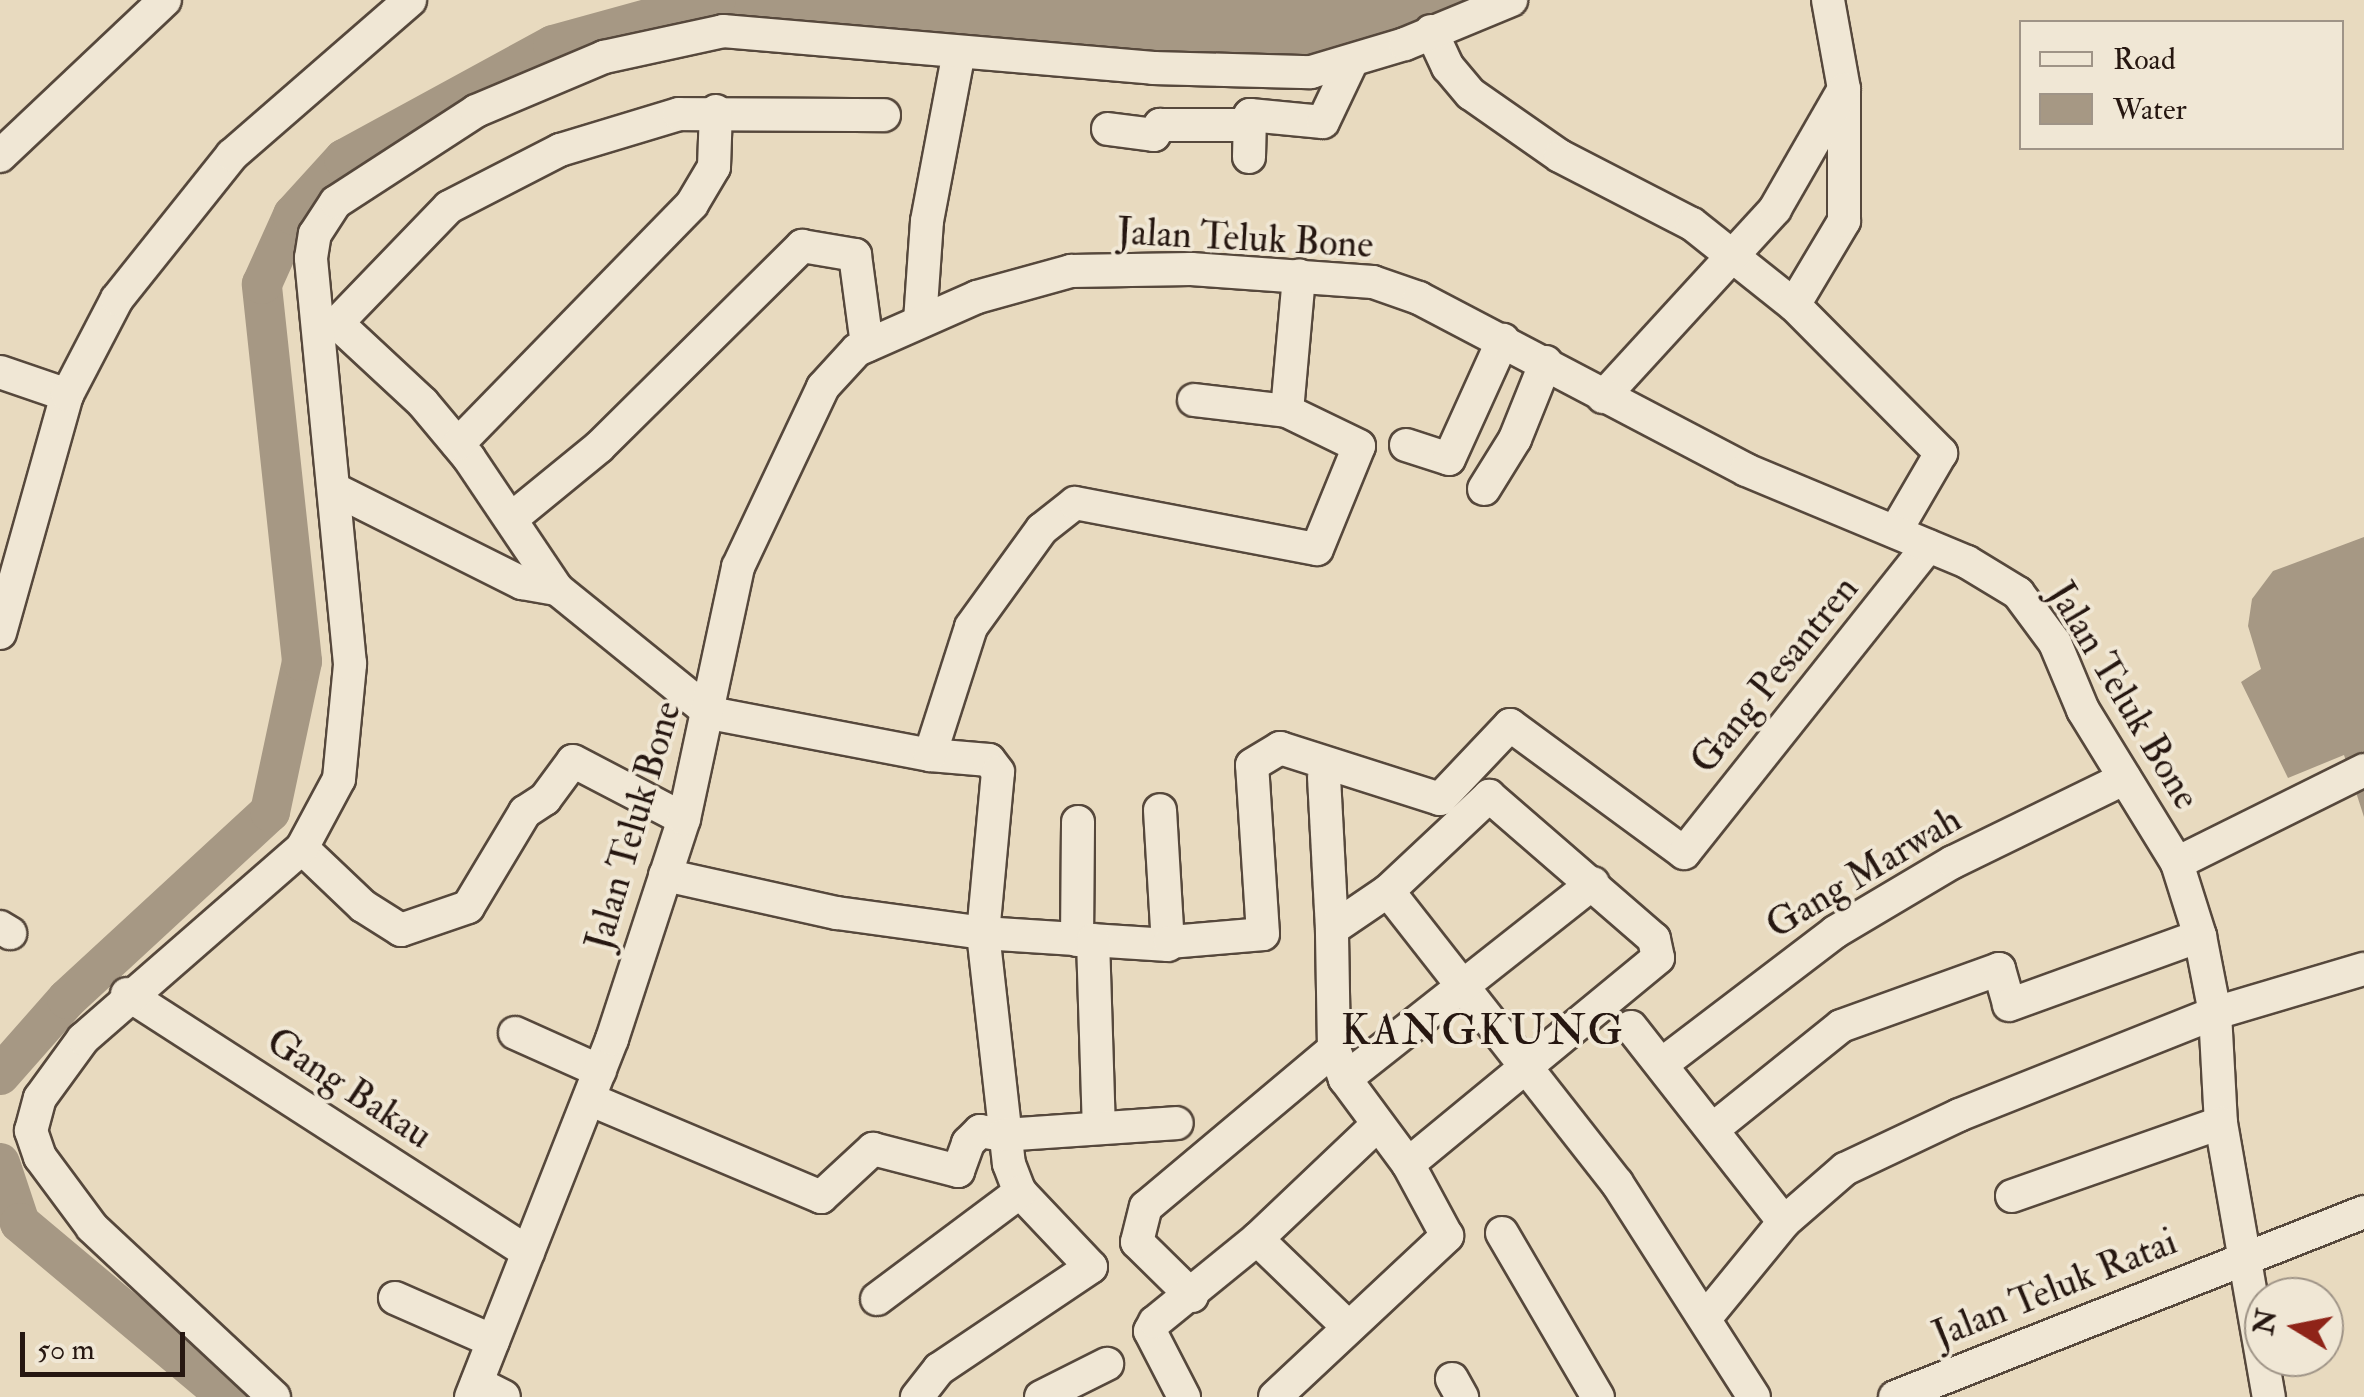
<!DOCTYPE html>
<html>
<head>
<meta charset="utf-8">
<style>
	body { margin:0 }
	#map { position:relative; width:2364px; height:1397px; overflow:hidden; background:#e8dabf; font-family:"IM FELL Double Pica",serif }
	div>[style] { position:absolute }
	.water>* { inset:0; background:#a69884 }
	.river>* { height:40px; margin:-20px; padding:0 20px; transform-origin:20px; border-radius:20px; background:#a69884 }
	.roads { filter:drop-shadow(2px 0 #56483c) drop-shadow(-2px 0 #56483c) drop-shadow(0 2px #56483c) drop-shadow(0 -2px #56483c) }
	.minor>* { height:32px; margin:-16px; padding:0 16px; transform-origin:16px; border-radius:16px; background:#f0e7d5 }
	span { translate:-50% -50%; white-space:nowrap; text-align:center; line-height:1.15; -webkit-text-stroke:8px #f0e7d5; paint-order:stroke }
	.street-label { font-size:38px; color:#261711 }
	.quarter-label { font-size:42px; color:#261711; letter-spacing:2.5px }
	.legend { position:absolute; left:2019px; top:20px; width:325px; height:130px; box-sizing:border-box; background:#f0e7d5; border:2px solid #9f9487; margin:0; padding:12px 18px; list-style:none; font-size:30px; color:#261711 }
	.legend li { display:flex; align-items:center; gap:20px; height:50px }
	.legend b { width:50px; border:2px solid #9f9487 }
	.north { position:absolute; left:2244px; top:1277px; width:100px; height:100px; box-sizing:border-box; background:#f0e7d5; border:2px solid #9f9487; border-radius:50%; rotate:280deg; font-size:28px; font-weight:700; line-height:40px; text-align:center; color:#261711 }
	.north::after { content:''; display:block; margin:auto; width:35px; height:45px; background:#8f2418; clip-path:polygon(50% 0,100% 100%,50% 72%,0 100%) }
	.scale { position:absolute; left:20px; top:1332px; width:165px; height:45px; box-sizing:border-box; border:5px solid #261711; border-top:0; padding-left:12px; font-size:30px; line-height:35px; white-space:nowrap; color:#261711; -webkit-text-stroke:8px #f0e7d5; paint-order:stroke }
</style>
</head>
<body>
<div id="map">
	<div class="water">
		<i style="clip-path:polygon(724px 0,1502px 0,1328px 69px,725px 26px)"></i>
		<i style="clip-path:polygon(2364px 537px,2364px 817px,2344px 755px,2288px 778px,2241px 682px,2261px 669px,2248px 626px,2252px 599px,2273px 571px)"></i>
	</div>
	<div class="river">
		<i style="left:0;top:1075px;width:101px;rotate:-48.6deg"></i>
		<i style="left:67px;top:999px;width:276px;rotate:-42.7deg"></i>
		<i style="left:270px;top:812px;width:154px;rotate:-78deg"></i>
		<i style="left:302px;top:661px;width:379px;rotate:-96.1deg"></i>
		<i style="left:262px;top:284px;width:76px;rotate:-65.8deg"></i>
		<i style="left:293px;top:215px;width:76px;rotate:-47.7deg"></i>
		<i style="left:344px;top:159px;width:238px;rotate:-28.6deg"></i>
		<i style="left:553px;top:45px;width:169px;rotate:-15.4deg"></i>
		<i style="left:0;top:1163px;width:63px;rotate:71.6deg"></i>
		<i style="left:20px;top:1223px;width:270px;rotate:40deg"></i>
	</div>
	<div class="roads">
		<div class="minor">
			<i style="left:1431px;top:31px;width:40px;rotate:65deg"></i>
			<i style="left:1448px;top:67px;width:35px;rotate:50deg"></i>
			<i style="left:1471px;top:94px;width:108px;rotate:34.9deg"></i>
			<i style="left:1560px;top:156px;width:148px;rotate:27.3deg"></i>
			<i style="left:1692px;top:224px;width:130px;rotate:38.5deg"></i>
			<i style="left:1794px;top:305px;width:209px;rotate:45.2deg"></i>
			<i style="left:1941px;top:453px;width:91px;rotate:120.2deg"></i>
			<i style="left:1108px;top:129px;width:46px;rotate:7.4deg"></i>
			<i style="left:1154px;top:135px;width:12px;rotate:-59deg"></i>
			<i style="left:1160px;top:125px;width:89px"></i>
			<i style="left:0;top:156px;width:227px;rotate:-43.4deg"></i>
			<i style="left:1249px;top:157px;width:42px;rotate:-88.6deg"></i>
			<i style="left:1250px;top:115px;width:73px;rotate:5.5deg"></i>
			<i style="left:1323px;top:122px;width:65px;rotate:-64.6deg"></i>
			<i style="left:1794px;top:305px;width:98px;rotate:-59.2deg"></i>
			<i style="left:1844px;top:221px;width:132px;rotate:-90deg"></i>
			<i style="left:1844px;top:89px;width:90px;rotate:-100.2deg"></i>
			<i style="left:920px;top:321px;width:100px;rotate:-86deg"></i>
			<i style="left:927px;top:221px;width:172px;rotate:-79.3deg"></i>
			<i style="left:337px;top:323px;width:161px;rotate:-46deg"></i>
			<i style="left:449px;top:207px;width:125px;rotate:-27.2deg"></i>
			<i style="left:560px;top:150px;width:124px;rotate:-16.8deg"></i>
			<i style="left:679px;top:114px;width:205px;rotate:0.3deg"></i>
			<i style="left:320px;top:325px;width:17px;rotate:-7deg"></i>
			<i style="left:337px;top:323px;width:117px;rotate:42.9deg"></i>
			<i style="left:423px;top:403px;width:72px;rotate:50.1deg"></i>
			<i style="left:469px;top:458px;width:158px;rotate:56.1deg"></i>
			<i style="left:557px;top:589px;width:197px;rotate:39deg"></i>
			<i style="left:710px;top:713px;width:224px;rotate:10.8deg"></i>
			<i style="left:930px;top:755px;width:59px;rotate:4.8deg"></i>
			<i style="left:989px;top:760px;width:15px;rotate:53deg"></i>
			<i style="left:998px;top:772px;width:162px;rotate:95.3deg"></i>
			<i style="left:983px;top:933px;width:185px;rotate:3.7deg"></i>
			<i style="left:1168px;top:945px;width:135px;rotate:-93.4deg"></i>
			<i style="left:0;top:372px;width:71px;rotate:18.9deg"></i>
			<i style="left:1603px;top:397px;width:255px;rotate:-47.5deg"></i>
			<i style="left:1775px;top:209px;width:138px;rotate:-60.1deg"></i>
			<i style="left:1194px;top:400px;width:94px;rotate:6.7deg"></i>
			<i style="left:458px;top:444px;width:335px;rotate:-45.7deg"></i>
			<i style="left:692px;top:204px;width:43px;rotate:-59.3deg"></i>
			<i style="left:714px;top:167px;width:56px;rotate:-88deg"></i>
			<i style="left:1406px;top:445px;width:45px;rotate:18deg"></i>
			<i style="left:1449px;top:459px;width:131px;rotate:-65.6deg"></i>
			<i style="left:1484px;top:489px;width:59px;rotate:-58.2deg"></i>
			<i style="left:1515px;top:439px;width:83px;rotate:-68.1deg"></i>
			<i style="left:336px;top:490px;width:208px;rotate:26.6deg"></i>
			<i style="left:522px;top:583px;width:36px;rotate:10deg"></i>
			<i style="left:511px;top:519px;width:114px;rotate:-39.3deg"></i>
			<i style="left:599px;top:447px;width:286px;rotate:-44.7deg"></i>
			<i style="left:802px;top:246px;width:54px;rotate:9.6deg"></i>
			<i style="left:855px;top:255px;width:91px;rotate:82.4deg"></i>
			<i style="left:0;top:633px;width:247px;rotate:-74.3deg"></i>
			<i style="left:67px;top:395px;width:108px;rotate:-62.5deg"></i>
			<i style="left:117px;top:299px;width:184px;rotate:-51.4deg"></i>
			<i style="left:232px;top:155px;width:236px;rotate:-41deg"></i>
			<i style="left:930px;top:755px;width:134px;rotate:-72.2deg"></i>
			<i style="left:971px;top:627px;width:121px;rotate:-54.1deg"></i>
			<i style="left:1042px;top:529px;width:42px;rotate:-38.2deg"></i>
			<i style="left:1075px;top:503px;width:246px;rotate:10.8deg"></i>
			<i style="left:1317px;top:549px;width:111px;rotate:-67.8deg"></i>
			<i style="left:1359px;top:446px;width:80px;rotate:-154.1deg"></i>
			<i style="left:1287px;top:411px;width:136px;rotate:-84.9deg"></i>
			<i style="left:1324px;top:777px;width:152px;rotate:87deg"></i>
			<i style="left:302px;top:848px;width:84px;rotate:43.6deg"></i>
			<i style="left:363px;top:906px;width:45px;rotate:32.3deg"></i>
			<i style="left:401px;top:930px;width:71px;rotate:-18.9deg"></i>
			<i style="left:468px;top:907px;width:111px;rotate:-59deg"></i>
			<i style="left:525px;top:812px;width:24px;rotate:-33deg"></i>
			<i style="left:545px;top:799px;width:47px;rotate:-53.6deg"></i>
			<i style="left:573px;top:761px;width:125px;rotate:27.6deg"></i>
			<i style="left:2177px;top:863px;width:209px;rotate:-26.4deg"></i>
			<i style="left:665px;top:875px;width:176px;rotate:12.5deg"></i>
			<i style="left:837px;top:913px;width:147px;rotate:7.8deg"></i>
			<i style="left:983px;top:933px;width:232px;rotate:83.6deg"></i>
			<i style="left:1009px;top:1164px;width:30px;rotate:69deg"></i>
			<i style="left:1020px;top:1192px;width:103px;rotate:46.6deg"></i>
			<i style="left:1091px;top:1267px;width:183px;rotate:146.1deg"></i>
			<i style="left:939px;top:1369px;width:36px;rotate:128deg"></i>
			<i style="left:1388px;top:891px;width:371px;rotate:51.9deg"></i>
			<i style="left:1617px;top:1183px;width:254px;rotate:57.4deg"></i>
			<i style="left:0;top:927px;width:12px;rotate:31deg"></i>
			<i style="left:1077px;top:940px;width:118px;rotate:-89.5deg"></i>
			<i style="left:1093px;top:940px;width:186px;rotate:88.2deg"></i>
			<i style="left:1170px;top:942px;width:93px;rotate:-4.9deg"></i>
			<i style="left:1263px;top:934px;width:169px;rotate:-93.7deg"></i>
			<i style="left:1252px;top:765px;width:33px;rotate:-31deg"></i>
			<i style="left:1280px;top:748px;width:168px;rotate:17.7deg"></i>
			<i style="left:1440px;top:799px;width:102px;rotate:-46.6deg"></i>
			<i style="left:1510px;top:725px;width:216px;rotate:36.3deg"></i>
			<i style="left:1684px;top:853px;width:392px;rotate:-51.5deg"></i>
			<i style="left:127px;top:994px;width:477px;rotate:32.8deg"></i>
			<i style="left:1631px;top:1027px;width:248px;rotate:51.9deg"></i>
			<i style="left:1784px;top:1222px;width:122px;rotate:129.3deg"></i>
			<i style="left:515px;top:1033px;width:93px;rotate:24.1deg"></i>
			<i style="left:1662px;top:1064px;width:218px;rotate:-37.3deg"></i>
			<i style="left:1835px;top:932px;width:137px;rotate:-30.7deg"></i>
			<i style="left:1953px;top:862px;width:191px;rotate:-26deg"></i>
			<i style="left:1345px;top:1079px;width:316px;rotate:-38.3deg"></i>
			<i style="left:589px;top:1099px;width:252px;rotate:22.9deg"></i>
			<i style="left:821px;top:1197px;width:71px;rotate:-42.7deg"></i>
			<i style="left:873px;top:1149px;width:88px;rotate:14.5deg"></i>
			<i style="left:958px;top:1171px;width:30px;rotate:-70deg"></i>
			<i style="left:968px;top:1143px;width:17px;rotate:-45deg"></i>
			<i style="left:980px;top:1131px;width:23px;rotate:10deg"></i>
			<i style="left:1003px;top:1135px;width:174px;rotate:-3.9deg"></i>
			<i style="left:1713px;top:1129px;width:164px;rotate:-38.8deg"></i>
			<i style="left:1841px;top:1026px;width:168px;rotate:-19.8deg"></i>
			<i style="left:1999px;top:969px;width:37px;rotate:74deg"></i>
			<i style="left:2009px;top:1005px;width:203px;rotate:-19.9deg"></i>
			<i style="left:2012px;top:1196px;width:221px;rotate:-19.3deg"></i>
			<i style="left:1784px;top:1222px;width:81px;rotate:-41deg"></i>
			<i style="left:1845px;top:1169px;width:126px;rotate:-25.3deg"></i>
			<i style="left:1959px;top:1115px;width:276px;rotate:-21.7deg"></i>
			<i style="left:2215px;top:1013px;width:155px;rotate:-16.5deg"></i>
			<i style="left:1502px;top:1233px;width:190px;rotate:59.7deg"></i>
			<i style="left:1257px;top:1239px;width:125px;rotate:44deg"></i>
			<i style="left:1192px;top:1296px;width:77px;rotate:-135.5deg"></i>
			<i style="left:1137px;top:1242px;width:36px;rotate:-76deg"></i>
			<i style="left:1146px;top:1207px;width:246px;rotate:-40deg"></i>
			<i style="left:395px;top:1298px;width:107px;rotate:23.7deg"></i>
			<i style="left:877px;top:1299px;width:179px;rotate:-36.8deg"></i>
			<i style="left:1452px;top:1379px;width:21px;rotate:61deg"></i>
			<i style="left:477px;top:1383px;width:30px;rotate:27deg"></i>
			<i style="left:274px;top:1397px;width:249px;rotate:-137deg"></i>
			<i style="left:92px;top:1227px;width:87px;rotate:-126.6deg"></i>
			<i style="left:40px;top:1157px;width:28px;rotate:-109deg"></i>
			<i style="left:31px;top:1131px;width:34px;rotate:-75deg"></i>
			<i style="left:40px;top:1098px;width:73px;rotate:-53.9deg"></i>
			<i style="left:83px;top:1039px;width:291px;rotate:-41.1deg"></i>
			<i style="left:302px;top:848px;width:78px;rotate:-61.8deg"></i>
			<i style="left:339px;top:779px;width:116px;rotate:-84.5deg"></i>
			<i style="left:350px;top:664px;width:408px;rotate:-95.5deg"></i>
			<i style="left:311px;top:258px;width:24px;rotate:-81deg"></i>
			<i style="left:315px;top:234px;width:38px;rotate:-57deg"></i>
			<i style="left:336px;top:202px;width:167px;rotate:-33deg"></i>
			<i style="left:476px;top:111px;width:139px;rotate:-22.9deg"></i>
			<i style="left:604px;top:57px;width:122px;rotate:-12.3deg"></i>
			<i style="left:723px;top:31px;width:432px;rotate:4.9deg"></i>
			<i style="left:1153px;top:68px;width:158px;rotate:1.5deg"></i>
			<i style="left:1311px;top:72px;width:98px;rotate:-16.6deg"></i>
			<i style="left:1405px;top:44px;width:115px;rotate:-22.5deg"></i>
			<i style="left:471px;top:1397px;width:385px;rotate:-68.5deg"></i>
			<i style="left:612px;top:1039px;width:231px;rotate:-71.9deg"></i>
			<i style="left:684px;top:819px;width:258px;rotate:-77.9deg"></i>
			<i style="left:738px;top:567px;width:199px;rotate:-64.7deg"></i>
			<i style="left:823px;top:387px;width:50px;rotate:-47.4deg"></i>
			<i style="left:857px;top:350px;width:131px;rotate:-23.8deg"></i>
			<i style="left:977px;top:297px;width:98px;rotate:-15.5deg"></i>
			<i style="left:1071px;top:271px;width:120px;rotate:-1deg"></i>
			<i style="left:1191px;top:269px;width:182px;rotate:4.1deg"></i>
			<i style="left:1373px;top:282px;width:49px;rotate:19.2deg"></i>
			<i style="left:1419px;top:298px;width:369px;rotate:27.7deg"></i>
			<i style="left:1746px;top:470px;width:239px;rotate:22.6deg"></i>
			<i style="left:1967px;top:562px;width:60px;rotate:31.3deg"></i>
			<i style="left:2018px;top:593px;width:62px;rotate:53.5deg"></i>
			<i style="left:2055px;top:643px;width:73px;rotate:67.3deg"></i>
			<i style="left:2083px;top:710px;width:180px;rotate:58.4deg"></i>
			<i style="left:2177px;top:863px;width:77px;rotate:72.5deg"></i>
			<i style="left:2200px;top:936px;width:78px;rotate:79deg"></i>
			<i style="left:2215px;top:1013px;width:110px;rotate:86.9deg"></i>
			<i style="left:2221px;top:1123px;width:278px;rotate:80.1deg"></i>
			<i style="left:1041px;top:1397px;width:74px;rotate:-26.6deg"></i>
			<i style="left:1184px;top:1397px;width:74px;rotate:-117.3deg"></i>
			<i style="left:1150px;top:1331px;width:10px;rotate:-61deg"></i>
			<i style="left:1155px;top:1322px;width:132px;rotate:-39.1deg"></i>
			<i style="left:1257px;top:1239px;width:164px;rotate:-43.5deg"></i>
			<i style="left:1275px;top:1397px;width:236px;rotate:-43.1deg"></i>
			<i style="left:1447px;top:1236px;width:82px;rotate:-118.4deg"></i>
			<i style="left:1408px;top:1164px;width:106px;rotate:-126.5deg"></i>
			<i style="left:1345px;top:1079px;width:32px;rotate:-110deg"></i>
			<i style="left:1334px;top:1049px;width:120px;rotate:-91deg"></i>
			<i style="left:1332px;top:929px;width:68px;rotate:-34.2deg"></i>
			<i style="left:1388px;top:891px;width:139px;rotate:-43.2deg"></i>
			<i style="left:1489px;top:796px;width:218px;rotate:40.9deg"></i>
			<i style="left:1654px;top:939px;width:19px;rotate:78deg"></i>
			<i style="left:1658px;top:958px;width:324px;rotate:140.5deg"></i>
			<i style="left:1895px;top:1397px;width:504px;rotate:-21.53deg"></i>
		</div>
	</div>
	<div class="street-label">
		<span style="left:1245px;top:239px;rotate:3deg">Jalan Teluk Bone</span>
		<span style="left:1775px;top:675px;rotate:-51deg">Gang Pesantren</span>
		<span style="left:2123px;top:696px;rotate:59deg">Jalan Teluk Bone</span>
		<span style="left:634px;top:826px;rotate:-74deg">Jalan Teluk Bone</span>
		<span style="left:1864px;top:873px;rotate:-31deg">Gang Marwah</span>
		<span style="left:349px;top:1089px;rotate:33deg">Gang Bakau</span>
		<span style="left:2055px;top:1289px;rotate:-22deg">Jalan Teluk Ratai</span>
	</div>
	<div class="quarter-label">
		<span style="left:1483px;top:1031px">KANGKUNG</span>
	</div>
	<ul class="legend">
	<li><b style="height:12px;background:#f0e7d5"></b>Road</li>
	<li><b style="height:28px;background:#a69884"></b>Water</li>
	</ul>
	<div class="north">N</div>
	<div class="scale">50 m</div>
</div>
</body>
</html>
